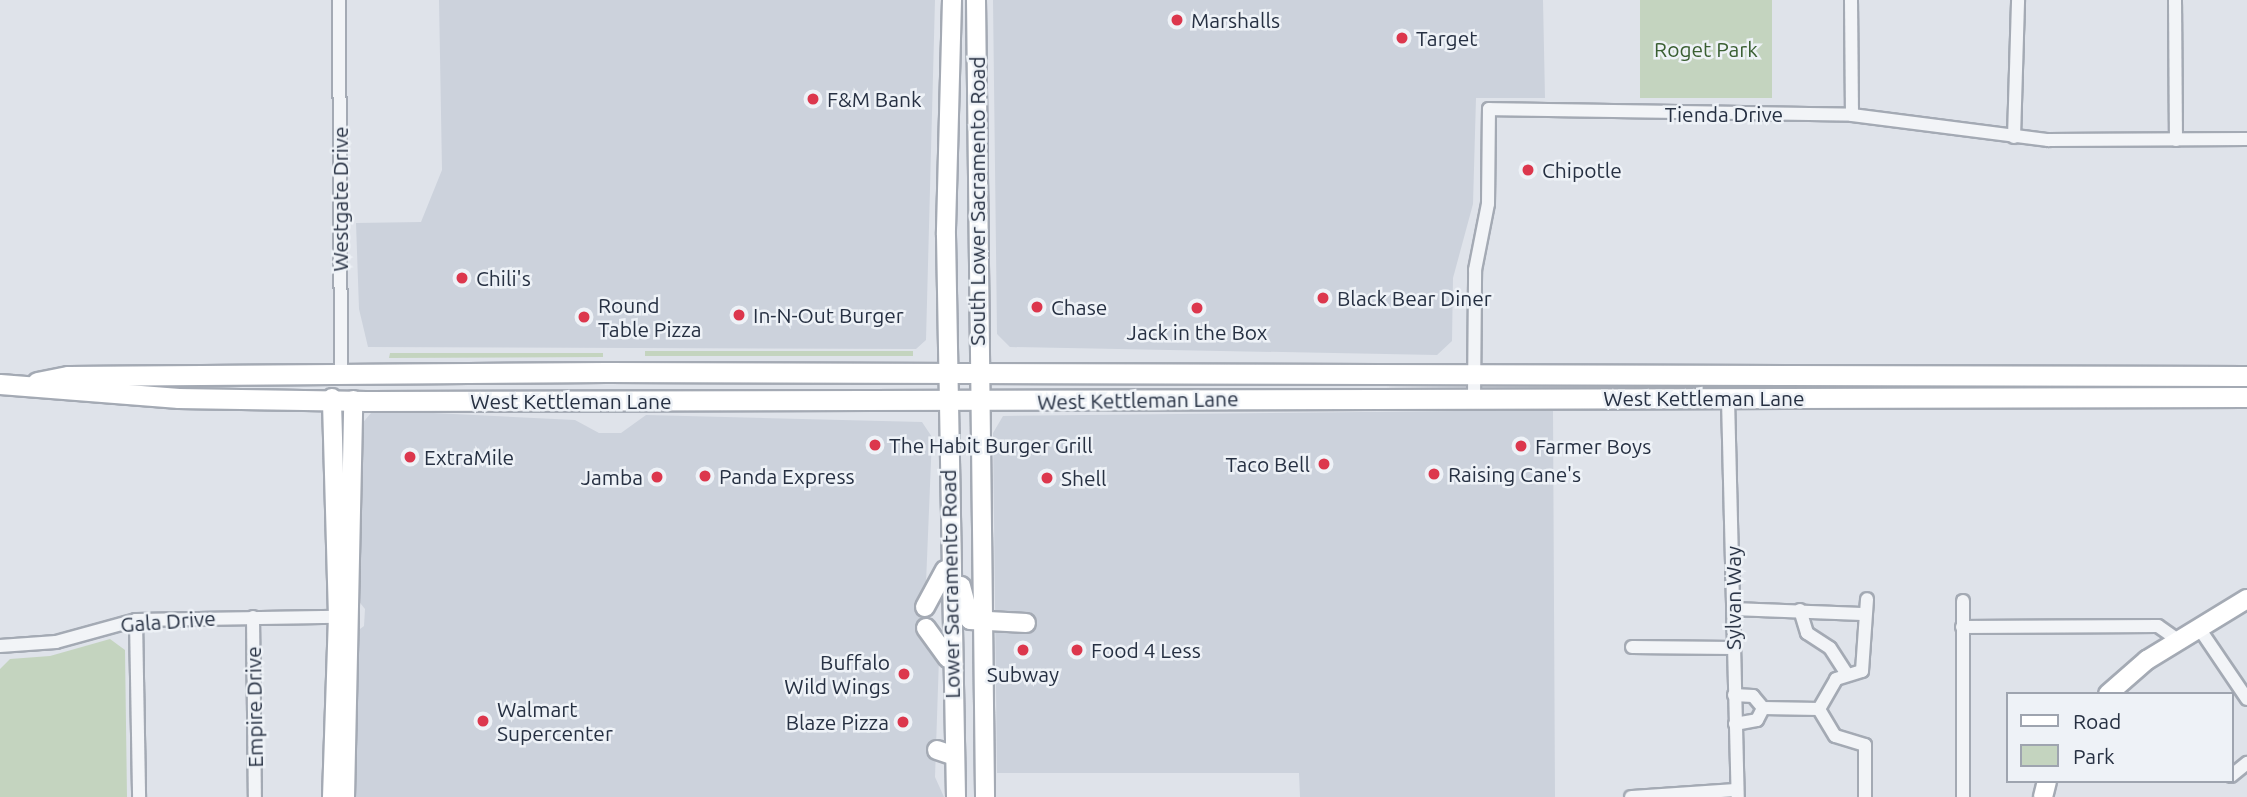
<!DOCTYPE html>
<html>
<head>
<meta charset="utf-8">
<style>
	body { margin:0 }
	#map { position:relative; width:2247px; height:797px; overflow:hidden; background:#dfe3ea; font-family:Ubuntu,sans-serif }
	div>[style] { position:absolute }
	.built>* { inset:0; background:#ccd2dc }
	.green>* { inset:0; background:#c4d4bf; transform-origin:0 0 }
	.roads { filter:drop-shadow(2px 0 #a4aab4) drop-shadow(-2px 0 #a4aab4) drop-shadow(0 2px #a4aab4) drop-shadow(0 -2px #a4aab4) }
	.street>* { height:12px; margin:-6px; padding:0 6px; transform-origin:6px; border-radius:6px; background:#f2f4f7 }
	.secondary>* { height:18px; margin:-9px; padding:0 9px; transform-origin:9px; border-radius:9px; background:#fff }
	.primary>* { height:19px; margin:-9.5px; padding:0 9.5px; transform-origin:9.5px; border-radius:9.5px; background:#fff }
	.dots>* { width:19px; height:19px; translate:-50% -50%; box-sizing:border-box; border:4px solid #eef2f7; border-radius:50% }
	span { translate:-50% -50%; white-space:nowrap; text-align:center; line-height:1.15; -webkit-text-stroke:5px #eef2f7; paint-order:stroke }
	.poi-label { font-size:21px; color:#263042 }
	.left { translate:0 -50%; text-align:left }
	.right { translate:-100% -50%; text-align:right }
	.park-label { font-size:21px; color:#3a5f32 }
	.street-label { font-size:21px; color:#263042 }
	.legend { position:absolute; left:2006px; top:692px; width:228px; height:91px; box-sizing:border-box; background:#eef2f7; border:2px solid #9ea4af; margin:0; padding:9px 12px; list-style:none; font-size:21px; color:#263042 }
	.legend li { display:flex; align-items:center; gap:14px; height:35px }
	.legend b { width:35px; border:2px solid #9ea4af }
</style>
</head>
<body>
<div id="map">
	<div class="built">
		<i style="clip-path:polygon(439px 0,935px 0,926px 340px,916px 349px,368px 347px,359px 309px,356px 223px,421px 222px,442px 170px)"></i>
		<i style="clip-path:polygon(993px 0,1543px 0,1545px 98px,1476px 98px,1473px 204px,1453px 278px,1452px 341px,1437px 355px,1010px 347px,997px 334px)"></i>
		<i style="clip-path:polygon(1553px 410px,1555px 797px,1300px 797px,1299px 773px,997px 773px,993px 433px,1003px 416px)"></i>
		<i style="clip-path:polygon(433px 413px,575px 420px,599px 433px,621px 433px,646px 415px,922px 422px,932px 437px,924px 632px,939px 658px,935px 777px,944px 797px,350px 797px,356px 632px,364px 626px,365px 609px,357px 599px,360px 426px,371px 413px)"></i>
	</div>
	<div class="green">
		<i style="left:1640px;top:0;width:132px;height:98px"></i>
		<i style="left:645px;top:351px;width:268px;height:5px"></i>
		<i style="clip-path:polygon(390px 353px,603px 353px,603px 357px,389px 358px)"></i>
		<i style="clip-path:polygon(110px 639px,125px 650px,127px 797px,0 797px,0 669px,10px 659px,50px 656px)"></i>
	</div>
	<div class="roads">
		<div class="street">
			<i style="left:339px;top:0;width:373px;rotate:89.7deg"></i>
			<i style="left:1851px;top:0;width:115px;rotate:89.5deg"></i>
			<i style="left:2175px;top:0;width:140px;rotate:89.6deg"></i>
			<i style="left:2014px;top:137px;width:137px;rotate:-88.3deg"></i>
			<i style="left:1474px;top:397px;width:127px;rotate:-89.5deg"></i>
			<i style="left:1475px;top:270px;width:67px;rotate:-78.9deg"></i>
			<i style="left:1488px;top:204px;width:95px;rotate:-89.4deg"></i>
			<i style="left:1489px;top:109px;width:363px;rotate:0.9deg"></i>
			<i style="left:1852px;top:115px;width:198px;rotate:7.3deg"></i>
			<i style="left:2048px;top:140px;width:199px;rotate:-0.3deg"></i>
			<i style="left:1728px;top:399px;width:398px;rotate:88.6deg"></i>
			<i style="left:1963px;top:601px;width:196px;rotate:90deg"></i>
			<i style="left:1733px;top:609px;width:129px;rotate:2.2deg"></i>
			<i style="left:1800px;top:610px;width:24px;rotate:73deg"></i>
			<i style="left:1807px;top:633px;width:27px;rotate:33deg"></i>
			<i style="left:1830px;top:648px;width:30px;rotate:57deg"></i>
			<i style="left:253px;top:617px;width:180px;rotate:89.4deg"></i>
			<i style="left:136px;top:620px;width:177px;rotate:89deg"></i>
			<i style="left:1962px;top:627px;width:196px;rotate:-0.3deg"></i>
			<i style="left:2158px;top:626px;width:28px;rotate:35deg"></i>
			<i style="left:2201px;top:631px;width:82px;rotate:55.9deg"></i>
			<i style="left:0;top:646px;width:56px;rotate:-4.1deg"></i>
			<i style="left:56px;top:642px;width:83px;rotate:-15.4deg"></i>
			<i style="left:136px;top:620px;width:202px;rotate:-0.9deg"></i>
			<i style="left:1632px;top:647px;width:101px;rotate:0.6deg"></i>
			<i style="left:1734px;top:695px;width:19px;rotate:3deg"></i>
			<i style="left:1753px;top:696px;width:16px;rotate:50deg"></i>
			<i style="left:1763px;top:708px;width:56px;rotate:1deg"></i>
			<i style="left:1735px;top:724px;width:22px;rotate:-10deg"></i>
			<i style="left:1757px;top:720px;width:13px;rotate:-63deg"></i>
			<i style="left:2231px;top:776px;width:21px;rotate:-39deg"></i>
			<i style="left:1631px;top:797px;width:106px;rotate:-3.8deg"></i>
			<i style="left:1865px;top:797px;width:52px;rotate:-90deg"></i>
			<i style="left:1865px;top:745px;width:31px;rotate:-163deg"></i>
			<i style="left:1835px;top:736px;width:31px;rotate:-121deg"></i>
			<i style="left:1819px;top:709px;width:34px;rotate:-60deg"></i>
			<i style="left:1836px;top:679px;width:27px;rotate:-17deg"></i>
			<i style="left:1862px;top:671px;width:72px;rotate:-86deg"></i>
		</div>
		<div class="secondary">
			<i style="left:952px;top:0;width:235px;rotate:91.5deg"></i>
			<i style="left:946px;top:235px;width:562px;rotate:88.98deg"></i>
			<i style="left:976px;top:0;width:797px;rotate:89.35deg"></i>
			<i style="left:961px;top:586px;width:35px;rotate:75deg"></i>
			<i style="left:970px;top:620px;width:56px;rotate:3.1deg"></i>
			<i style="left:925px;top:607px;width:42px;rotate:-61.6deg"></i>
			<i style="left:926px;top:628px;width:37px;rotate:54deg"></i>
			<i style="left:2108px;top:694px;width:52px;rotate:-41.1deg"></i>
			<i style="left:2147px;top:660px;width:117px;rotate:-31.4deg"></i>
			<i style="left:937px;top:750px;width:18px;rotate:19deg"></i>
			<i style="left:332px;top:797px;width:180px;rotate:-88.1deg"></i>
			<i style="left:338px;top:617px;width:219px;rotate:-91.6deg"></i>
			<i style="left:345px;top:797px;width:397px;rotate:-88.8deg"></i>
			<i style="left:2043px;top:797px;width:16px;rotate:-76deg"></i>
		</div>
		<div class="primary">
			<i style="left:37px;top:382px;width:32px;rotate:-11deg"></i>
			<i style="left:68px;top:376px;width:538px;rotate:-0.43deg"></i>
			<i style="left:606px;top:372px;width:1641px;rotate:0.14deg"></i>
			<i style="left:0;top:384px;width:179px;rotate:4.5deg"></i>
			<i style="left:178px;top:398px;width:188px;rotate:0.9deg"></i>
			<i style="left:366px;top:401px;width:1881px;rotate:-0.12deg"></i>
		</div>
	</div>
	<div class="dots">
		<i style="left:1177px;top:20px;background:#dc374d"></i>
		<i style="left:1402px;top:38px;background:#dc374d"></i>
		<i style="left:813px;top:99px;background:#dc374d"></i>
		<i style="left:1528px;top:170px;background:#dc374d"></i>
		<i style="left:462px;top:278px;background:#dc374d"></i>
		<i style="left:1323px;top:298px;background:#dc374d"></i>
		<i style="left:1037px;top:307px;background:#dc374d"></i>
		<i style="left:1197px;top:308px;background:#dc374d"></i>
		<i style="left:739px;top:315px;background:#dc374d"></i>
		<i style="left:584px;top:317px;background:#dc374d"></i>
		<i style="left:875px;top:445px;background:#dc374d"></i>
		<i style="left:1521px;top:446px;background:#dc374d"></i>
		<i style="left:410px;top:457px;background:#dc374d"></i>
		<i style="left:1324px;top:464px;background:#dc374d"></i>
		<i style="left:1434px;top:474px;background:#dc374d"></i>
		<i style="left:705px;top:476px;background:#dc374d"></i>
		<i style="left:657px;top:477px;background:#dc374d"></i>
		<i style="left:1047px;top:478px;background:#dc374d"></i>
		<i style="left:1023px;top:650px;background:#dc374d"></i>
		<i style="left:1077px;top:650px;background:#dc374d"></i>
		<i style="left:904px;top:674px;background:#dc374d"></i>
		<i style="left:483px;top:721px;background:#dc374d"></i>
		<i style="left:903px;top:722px;background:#dc374d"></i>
	</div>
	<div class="poi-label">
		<span class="left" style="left:1191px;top:20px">Marshalls</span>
		<span class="left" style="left:1416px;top:38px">Target</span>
		<span class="left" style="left:827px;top:99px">F&amp;M Bank</span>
		<span class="left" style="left:1542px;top:170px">Chipotle</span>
		<span class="left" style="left:476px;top:278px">Chili's</span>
		<span class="left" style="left:1337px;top:298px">Black Bear Diner</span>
		<span class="left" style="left:598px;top:317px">Round<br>Table Pizza</span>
		<span class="left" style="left:1051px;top:307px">Chase</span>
		<span class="left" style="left:753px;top:315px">In-N-Out Burger</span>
		<span style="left:1197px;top:332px">Jack in the Box</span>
		<span class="left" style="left:889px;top:445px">The Habit Burger Grill</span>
		<span class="left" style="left:1535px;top:446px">Farmer Boys</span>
		<span class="left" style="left:424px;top:457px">ExtraMile</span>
		<span class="right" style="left:1310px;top:464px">Taco Bell</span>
		<span class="left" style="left:1448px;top:474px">Raising Cane's</span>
		<span class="left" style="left:719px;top:476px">Panda Express</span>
		<span class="right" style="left:643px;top:477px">Jamba</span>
		<span class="left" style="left:1061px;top:478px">Shell</span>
		<span class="left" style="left:1091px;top:650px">Food 4 Less</span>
		<span class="right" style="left:890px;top:674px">Buffalo<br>Wild Wings</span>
		<span style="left:1023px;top:674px">Subway</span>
		<span class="left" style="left:497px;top:721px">Walmart<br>Supercenter</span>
		<span class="right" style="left:889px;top:722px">Blaze Pizza</span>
	</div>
	<div class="park-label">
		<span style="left:1706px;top:49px">Roget Park</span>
	</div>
	<div class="street-label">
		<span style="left:1724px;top:114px">Tienda Drive</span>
		<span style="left:340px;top:199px;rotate:-90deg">Westgate Drive</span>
		<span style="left:977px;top:201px;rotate:-90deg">South Lower Sacramento Road</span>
		<span style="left:1704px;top:398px">West Kettleman Lane</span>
		<span style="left:1138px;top:400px;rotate:-1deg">West Kettleman Lane</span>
		<span style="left:571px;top:401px">West Kettleman Lane</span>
		<span style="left:950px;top:584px;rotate:-91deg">Lower Sacramento Road</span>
		<span style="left:1733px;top:598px;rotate:-90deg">Sylvan Way</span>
		<span style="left:168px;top:621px;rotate:-4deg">Gala Drive</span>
		<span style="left:254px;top:707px;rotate:-91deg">Empire Drive</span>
	</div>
	<ul class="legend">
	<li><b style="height:9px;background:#fff"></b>Road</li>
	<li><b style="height:19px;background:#c4d4bf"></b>Park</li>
	</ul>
</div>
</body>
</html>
